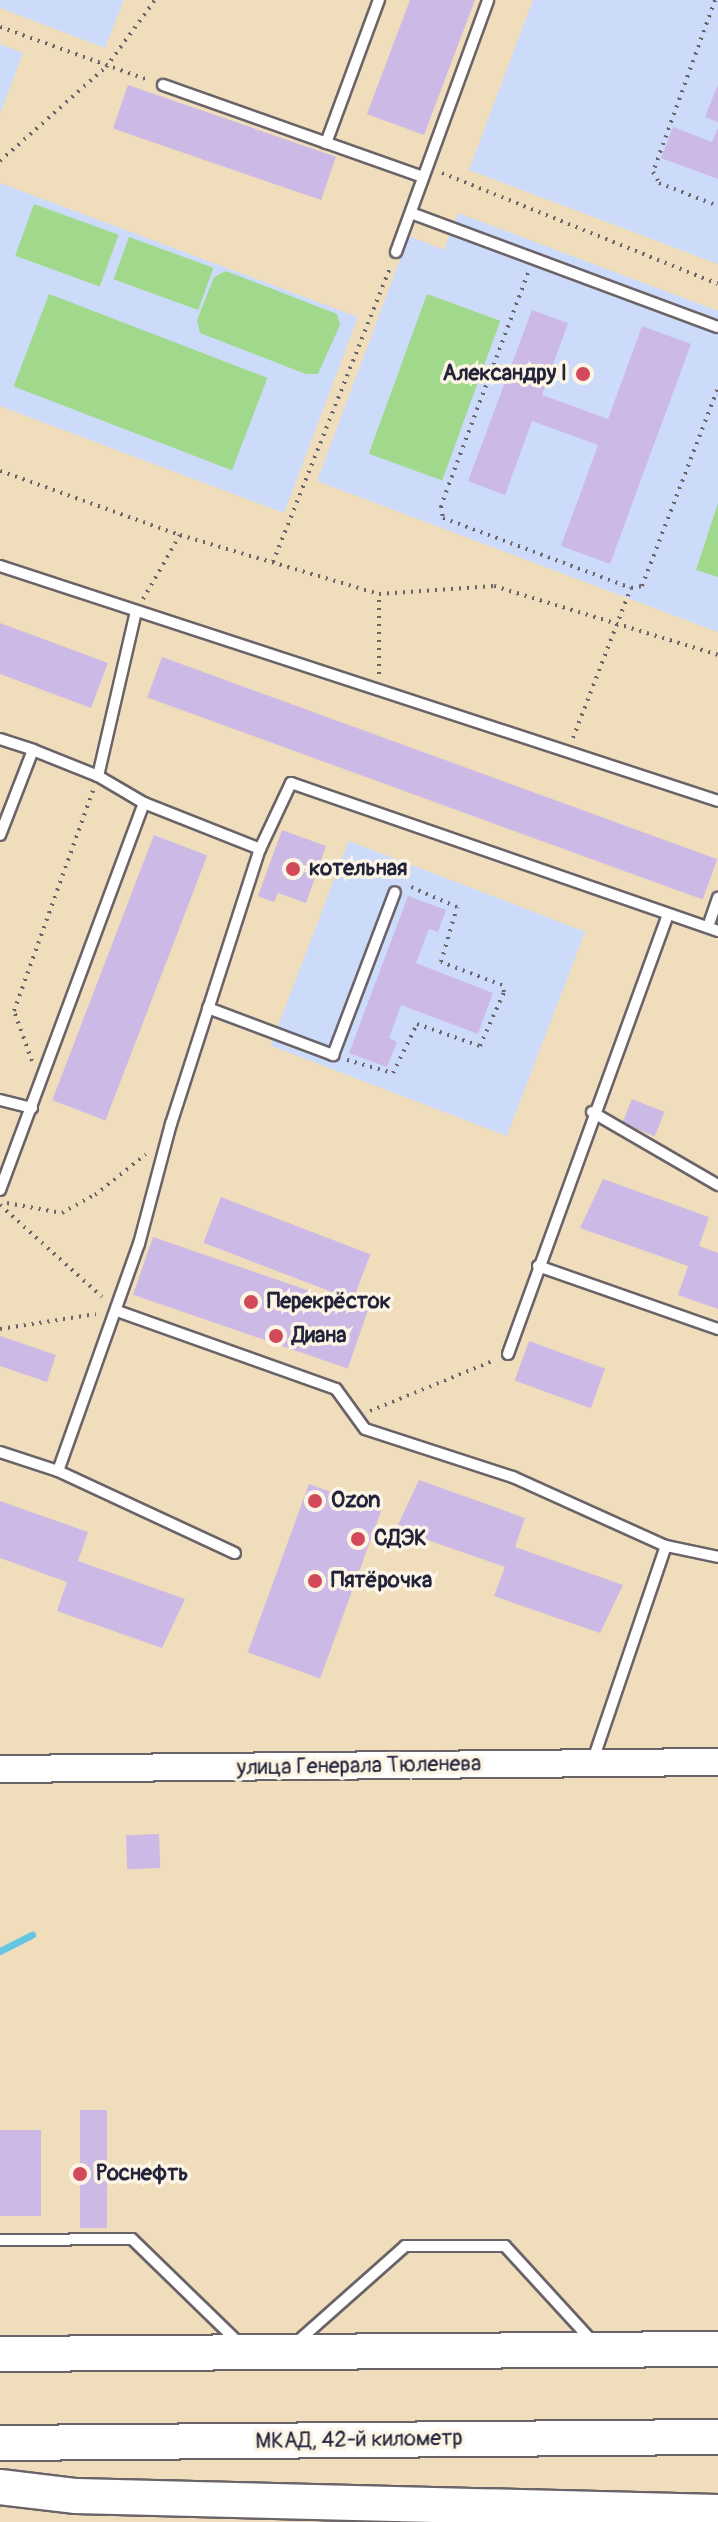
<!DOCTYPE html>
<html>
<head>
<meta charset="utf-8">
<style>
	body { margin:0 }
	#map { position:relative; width:718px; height:2522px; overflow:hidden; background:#efddbc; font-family:Pangolin,sans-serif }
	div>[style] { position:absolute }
	.built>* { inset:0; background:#cddbfa; transform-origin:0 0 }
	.green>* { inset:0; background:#a0d98b; transform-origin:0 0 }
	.stream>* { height:7px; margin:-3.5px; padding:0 3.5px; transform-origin:3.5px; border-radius:3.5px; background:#65c6e4 }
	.building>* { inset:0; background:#cdb9e5; transform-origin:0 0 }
	.path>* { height:4px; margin-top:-2px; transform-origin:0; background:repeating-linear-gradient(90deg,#6a6368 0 2px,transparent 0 8px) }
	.roads { filter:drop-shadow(2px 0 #6a6368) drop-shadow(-2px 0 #6a6368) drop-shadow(0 2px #6a6368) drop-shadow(0 -2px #6a6368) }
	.service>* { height:10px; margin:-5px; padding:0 5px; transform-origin:5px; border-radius:5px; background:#fff }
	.tertiary>* { height:26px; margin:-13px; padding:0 13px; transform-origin:13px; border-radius:13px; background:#fff }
	.trunk>* { height:34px; margin:-17px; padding:0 17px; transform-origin:17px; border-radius:17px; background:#fff }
	.dots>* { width:22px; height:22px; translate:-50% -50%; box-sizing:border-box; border:4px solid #fcf5e5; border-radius:50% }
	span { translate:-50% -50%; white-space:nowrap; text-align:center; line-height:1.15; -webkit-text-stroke:7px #fcf5e5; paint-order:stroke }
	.poi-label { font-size:22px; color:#22223b; font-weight:700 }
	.right { translate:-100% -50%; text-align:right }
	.left { translate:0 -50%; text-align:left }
	.street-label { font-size:22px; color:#22223b }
</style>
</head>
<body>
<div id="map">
	<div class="built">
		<i style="clip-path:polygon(0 0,124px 0,105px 48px,0 8px)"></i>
		<i style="clip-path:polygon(533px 0,718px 0,718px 264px,469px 170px)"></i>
		<i style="clip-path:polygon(0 44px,23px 53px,0 114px)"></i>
		<i style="clip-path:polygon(0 183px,358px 317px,284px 513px,0 406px)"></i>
		<i style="clip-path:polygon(458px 213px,718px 311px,718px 632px,317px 481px,409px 236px,444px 250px)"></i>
		<i style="left:349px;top:841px;width:253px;height:219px;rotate:21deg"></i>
	</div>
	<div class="green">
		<i style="left:34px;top:204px;width:90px;height:55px;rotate:20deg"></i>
		<i style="left:129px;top:237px;width:90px;height:45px;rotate:20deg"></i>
		<i style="clip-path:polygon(226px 271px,337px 314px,340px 325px,318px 374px,306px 374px,200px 333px,197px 320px,214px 277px)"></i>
		<i style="left:49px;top:294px;width:234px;height:99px;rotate:21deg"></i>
		<i style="left:427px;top:294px;width:78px;height:170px;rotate:20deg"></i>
		<i style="clip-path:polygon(718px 503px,718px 577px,696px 570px)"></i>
	</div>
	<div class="stream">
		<i style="left:0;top:1951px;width:36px;rotate:-27deg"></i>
	</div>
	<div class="building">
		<i style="clip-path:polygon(410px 0,475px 0,424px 135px,367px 114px)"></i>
		<i style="clip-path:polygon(718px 84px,718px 122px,705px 117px)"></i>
		<i style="left:128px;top:85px;width:220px;height:46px;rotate:19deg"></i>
		<i style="clip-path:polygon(673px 127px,712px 142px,718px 128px,718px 179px,661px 158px)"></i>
		<i style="clip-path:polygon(532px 310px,568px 323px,542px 395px,608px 419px,642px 326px,691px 344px,610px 564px,561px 546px,598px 445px,532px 421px,505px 495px,468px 481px)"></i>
		<i style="clip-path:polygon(0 623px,108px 663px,91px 708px,0 674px)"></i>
		<i style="left:162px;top:657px;width:591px;height:43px;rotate:20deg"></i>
		<i style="clip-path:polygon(282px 830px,326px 846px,306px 903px,278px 893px,274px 902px,258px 896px)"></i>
		<i style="left:154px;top:835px;width:57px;height:284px;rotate:21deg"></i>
		<i style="clip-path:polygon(408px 896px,446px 910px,438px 932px,429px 929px,416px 963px,493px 993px,478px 1034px,401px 1005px,389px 1038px,397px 1042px,387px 1067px,349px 1053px)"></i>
		<i style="left:632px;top:1099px;width:35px;height:26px;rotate:22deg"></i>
		<i style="clip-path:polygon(603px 1179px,709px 1217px,699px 1246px,718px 1253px,718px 1309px,678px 1295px,688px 1266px,580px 1228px)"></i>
		<i style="left:221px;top:1197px;width:160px;height:49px;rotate:21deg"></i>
		<i style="left:153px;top:1237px;width:227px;height:61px;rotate:19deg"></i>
		<i style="clip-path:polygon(0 1336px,56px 1355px,47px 1382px,0 1366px)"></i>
		<i style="left:529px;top:1341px;width:81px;height:42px;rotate:20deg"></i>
		<i style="clip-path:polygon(419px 1480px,525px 1518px,515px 1547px,623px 1585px,600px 1633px,494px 1596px,505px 1567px,396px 1529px)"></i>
		<i style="left:309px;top:1484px;width:77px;height:179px;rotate:20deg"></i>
		<i style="clip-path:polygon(0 1501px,88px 1532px,78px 1561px,185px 1599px,162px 1648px,57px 1611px,67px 1582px,0 1558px)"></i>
		<i style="left:159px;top:1834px;width:34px;height:33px;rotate:88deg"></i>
		<i style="left:80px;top:2110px;width:27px;height:118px"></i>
		<i style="left:0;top:2130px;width:41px;height:86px"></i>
	</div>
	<div class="path">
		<i style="left:715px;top:0;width:183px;rotate:109.8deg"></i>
		<i style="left:653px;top:172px;width:13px;rotate:61deg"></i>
		<i style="left:659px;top:183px;width:63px;rotate:21.3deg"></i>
		<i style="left:0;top:27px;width:157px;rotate:19.7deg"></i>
		<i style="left:0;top:161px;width:142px;rotate:-41.6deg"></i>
		<i style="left:106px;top:67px;width:83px;rotate:-53.8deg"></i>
		<i style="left:442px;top:173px;width:297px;rotate:21.9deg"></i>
		<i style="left:528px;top:273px;width:249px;rotate:110.5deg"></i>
		<i style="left:441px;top:506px;width:12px;rotate:81deg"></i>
		<i style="left:443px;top:518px;width:201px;rotate:20.4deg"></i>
		<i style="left:631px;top:588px;width:11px;rotate:-10deg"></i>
		<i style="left:642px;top:586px;width:212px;rotate:-69deg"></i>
		<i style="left:0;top:471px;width:191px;rotate:19.6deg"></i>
		<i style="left:180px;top:535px;width:208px;rotate:16.5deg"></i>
		<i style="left:379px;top:594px;width:115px;rotate:-4deg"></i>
		<i style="left:494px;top:586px;width:234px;rotate:17.1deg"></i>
		<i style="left:273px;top:562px;width:319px;rotate:-68.3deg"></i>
		<i style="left:143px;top:599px;width:74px;rotate:-60deg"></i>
		<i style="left:379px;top:674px;width:80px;rotate:-90deg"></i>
		<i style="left:573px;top:738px;width:161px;rotate:-68.9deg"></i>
		<i style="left:347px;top:1060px;width:48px;rotate:15.8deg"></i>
		<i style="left:393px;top:1073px;width:55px;rotate:-63.9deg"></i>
		<i style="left:417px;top:1024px;width:67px;rotate:19.2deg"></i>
		<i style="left:480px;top:1046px;width:59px;rotate:-66deg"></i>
		<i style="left:504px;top:992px;width:7px;rotate:-106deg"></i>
		<i style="left:502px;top:985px;width:65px;rotate:-159.3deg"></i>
		<i style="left:441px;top:962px;width:57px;rotate:-73.8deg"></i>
		<i style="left:457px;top:907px;width:50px;rotate:-156.5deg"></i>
		<i style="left:32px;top:1061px;width:53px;rotate:-109.8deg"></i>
		<i style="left:14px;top:1011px;width:235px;rotate:-70.3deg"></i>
		<i style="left:7px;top:1203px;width:56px;rotate:10.3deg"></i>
		<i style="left:62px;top:1213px;width:38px;rotate:-29deg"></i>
		<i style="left:95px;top:1195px;width:65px;rotate:-38.8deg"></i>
		<i style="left:0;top:1205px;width:137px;rotate:42deg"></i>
		<i style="left:0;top:1329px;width:97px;rotate:-8.9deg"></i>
		<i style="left:370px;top:1411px;width:135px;rotate:-22.2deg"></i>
	</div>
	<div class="roads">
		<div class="service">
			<i style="left:163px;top:85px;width:276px;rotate:19.5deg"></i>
			<i style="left:326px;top:143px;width:153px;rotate:-69.7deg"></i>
			<i style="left:411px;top:213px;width:327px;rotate:20.4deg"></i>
			<i style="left:396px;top:252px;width:268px;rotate:-69.9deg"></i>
			<i style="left:0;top:566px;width:755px;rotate:18.12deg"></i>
			<i style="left:0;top:739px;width:35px;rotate:18deg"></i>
			<i style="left:33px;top:750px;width:91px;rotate:111.2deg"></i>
			<i style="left:33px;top:750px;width:70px;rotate:21.8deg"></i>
			<i style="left:98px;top:776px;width:53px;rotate:30.4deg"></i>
			<i style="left:144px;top:803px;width:125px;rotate:21.6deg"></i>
			<i style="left:98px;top:776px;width:169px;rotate:-77deg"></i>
			<i style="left:708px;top:927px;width:31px;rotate:-71deg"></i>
			<i style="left:208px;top:1008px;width:134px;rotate:20.6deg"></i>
			<i style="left:333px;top:1055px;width:174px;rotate:-69.2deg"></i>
			<i style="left:0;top:1100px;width:33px;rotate:14deg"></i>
			<i style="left:592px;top:1112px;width:146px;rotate:30.1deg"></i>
			<i style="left:0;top:1190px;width:413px;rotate:-69.6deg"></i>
			<i style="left:538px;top:1266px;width:191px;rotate:19.3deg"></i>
			<i style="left:117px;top:1311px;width:232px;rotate:19.6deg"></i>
			<i style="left:336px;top:1389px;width:49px;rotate:54.1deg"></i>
			<i style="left:365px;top:1429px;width:156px;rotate:18deg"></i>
			<i style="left:513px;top:1477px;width:168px;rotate:24.3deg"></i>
			<i style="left:508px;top:1354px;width:468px;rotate:-70deg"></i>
			<i style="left:0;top:1452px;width:61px;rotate:18.1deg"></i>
			<i style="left:58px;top:1471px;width:195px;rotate:24.9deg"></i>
			<i style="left:58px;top:1471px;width:241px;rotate:-70.4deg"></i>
			<i style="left:139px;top:1244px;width:124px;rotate:-75.1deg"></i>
			<i style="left:171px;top:1124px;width:289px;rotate:-72.1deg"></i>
			<i style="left:260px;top:849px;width:73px;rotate:-64.8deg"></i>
			<i style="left:291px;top:783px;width:452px;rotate:19.1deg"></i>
			<i style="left:593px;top:1760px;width:226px;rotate:-71.2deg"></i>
			<i style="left:666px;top:1546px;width:53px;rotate:11.9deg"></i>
			<i style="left:0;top:2240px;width:132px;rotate:-0.4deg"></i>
			<i style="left:132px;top:2239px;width:149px;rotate:44.2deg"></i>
			<i style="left:297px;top:2342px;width:144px;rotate:-41.6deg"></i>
			<i style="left:405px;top:2246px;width:100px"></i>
			<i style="left:505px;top:2246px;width:130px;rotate:47.5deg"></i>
		</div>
		<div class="tertiary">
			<i style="left:0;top:1769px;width:718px;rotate:-0.56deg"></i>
		</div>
		<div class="trunk">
			<i style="left:0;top:2354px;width:718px;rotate:-0.4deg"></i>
			<i style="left:0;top:2443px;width:718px;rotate:-0.48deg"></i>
			<i style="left:0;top:2487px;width:77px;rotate:6.8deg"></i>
			<i style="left:76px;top:2496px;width:642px;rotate:1.43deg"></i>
		</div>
	</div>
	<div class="dots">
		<i style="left:583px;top:374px;background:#d1495b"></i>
		<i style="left:293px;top:869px;background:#d1495b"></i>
		<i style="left:251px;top:1302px;background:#d1495b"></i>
		<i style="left:276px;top:1336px;background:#d1495b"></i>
		<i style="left:315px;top:1501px;background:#d1495b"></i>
		<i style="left:358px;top:1539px;background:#d1495b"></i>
		<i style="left:315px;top:1581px;background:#d1495b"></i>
		<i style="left:80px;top:2174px;background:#d1495b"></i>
	</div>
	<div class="poi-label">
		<span class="right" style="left:567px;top:374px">Александру I</span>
		<span class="left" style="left:309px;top:869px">котельная</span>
		<span class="left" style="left:267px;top:1302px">Перекрёсток</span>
		<span class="left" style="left:292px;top:1336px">Диана</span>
		<span class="left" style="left:331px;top:1501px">Ozon</span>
		<span class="left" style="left:374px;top:1539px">СДЭК</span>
		<span class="left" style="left:331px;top:1581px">Пятёрочка</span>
		<span class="left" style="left:96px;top:2174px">Роснефть</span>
	</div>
	<div class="street-label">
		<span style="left:359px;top:1766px;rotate:-1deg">улица Генерала Тюленева</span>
		<span style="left:359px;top:2440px;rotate:-1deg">МКАД, 42-й километр</span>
	</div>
</div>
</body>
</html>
